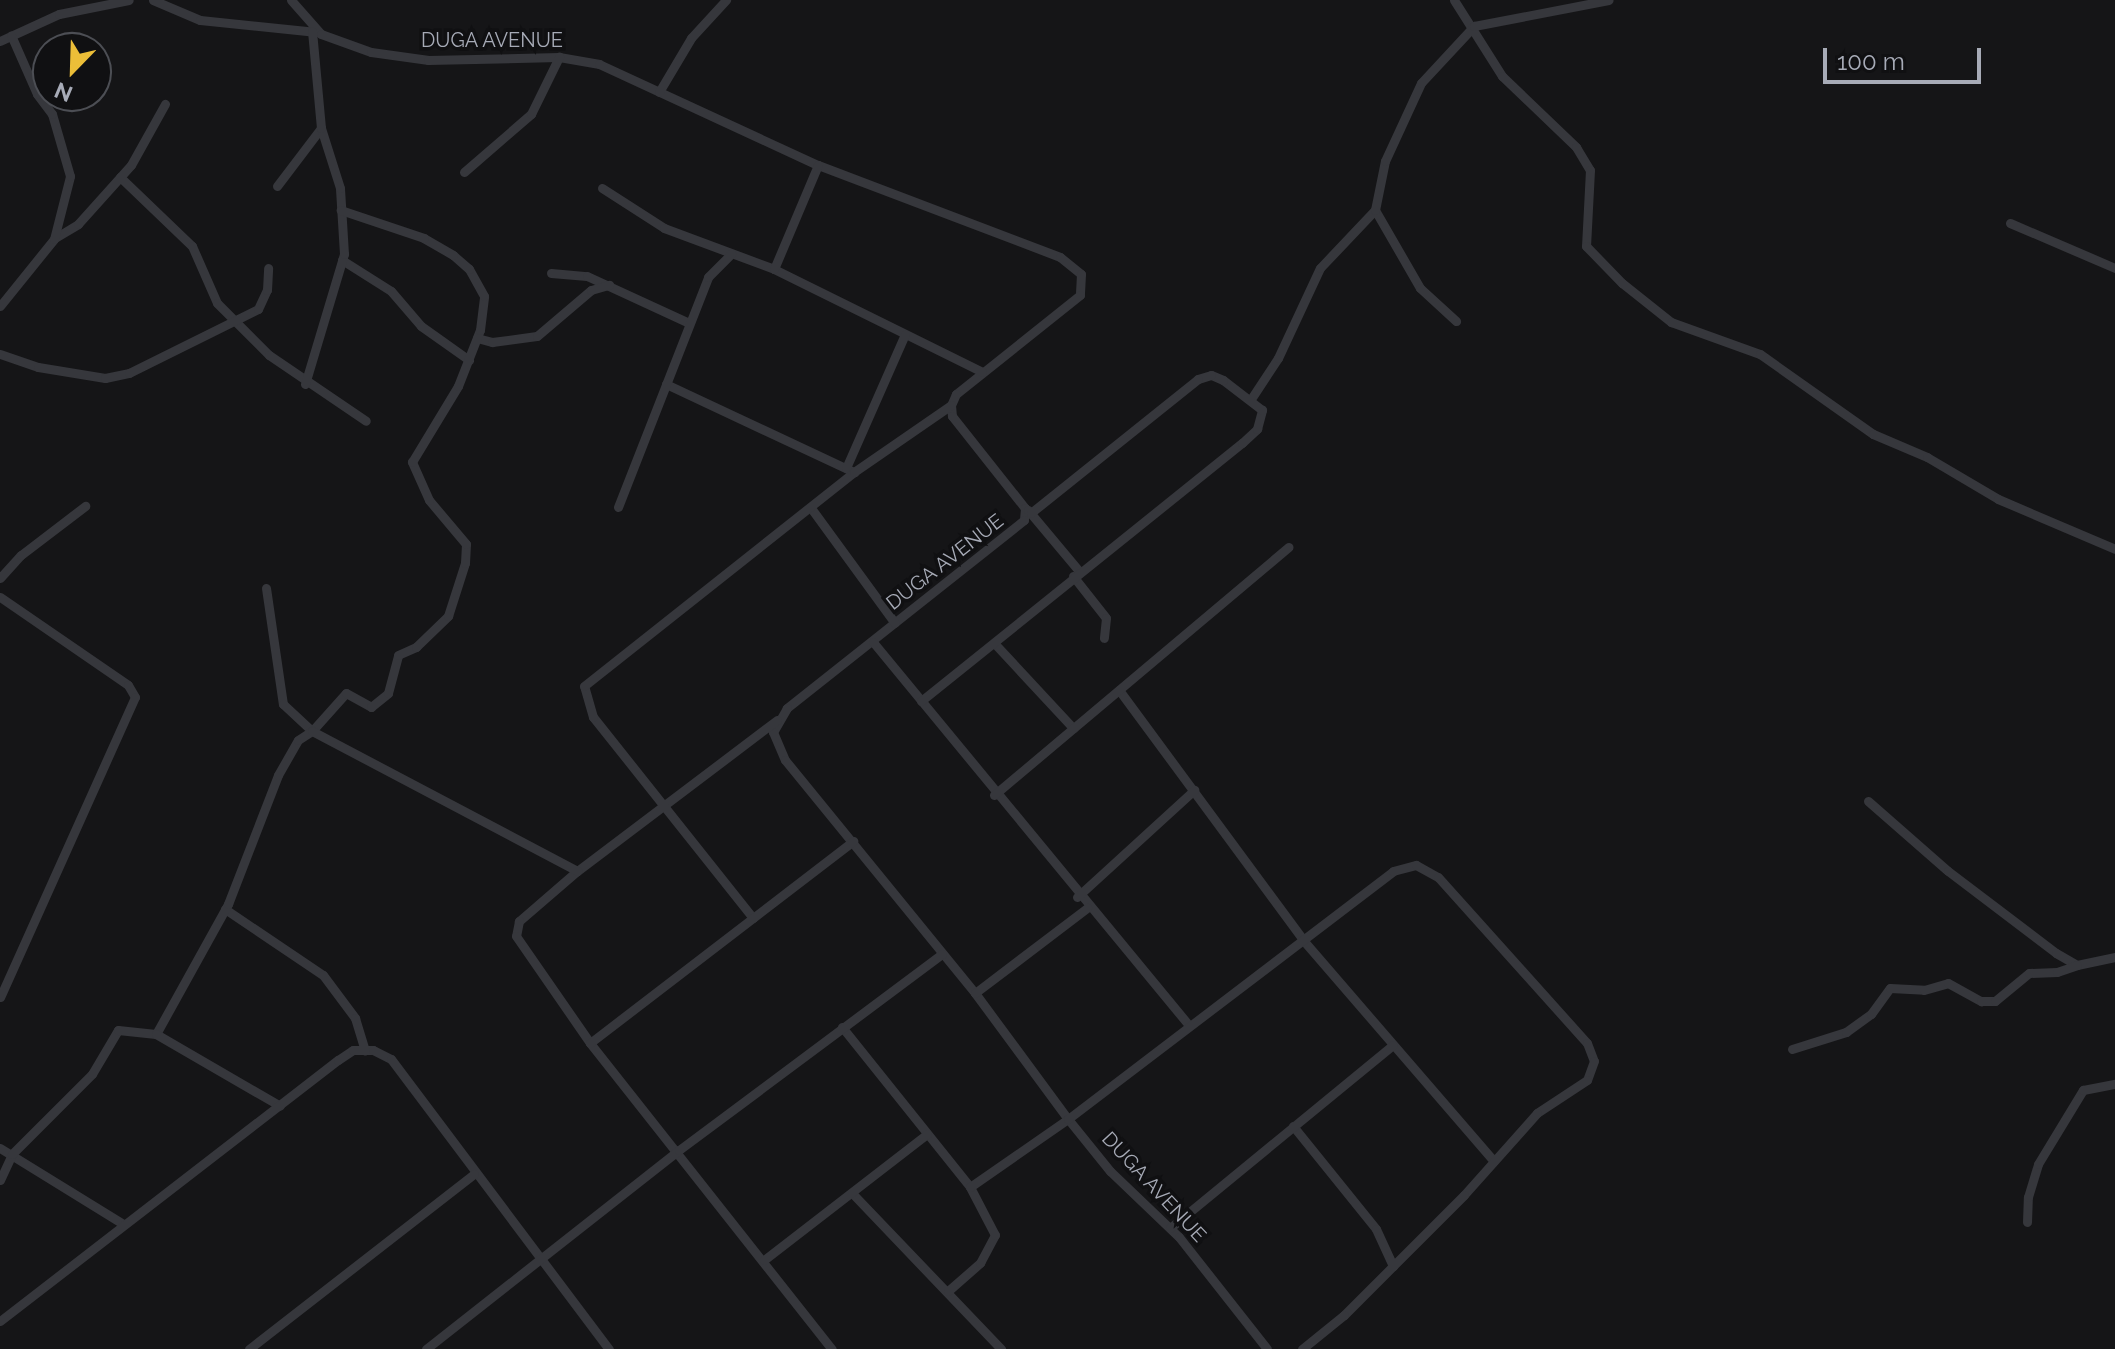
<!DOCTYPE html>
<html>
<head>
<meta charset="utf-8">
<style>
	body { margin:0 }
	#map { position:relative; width:2115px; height:1349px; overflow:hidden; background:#151517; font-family:Raleway,sans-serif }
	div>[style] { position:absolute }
	.minor>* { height:9px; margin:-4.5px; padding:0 4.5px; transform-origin:4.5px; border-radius:4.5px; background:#36373c }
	span { translate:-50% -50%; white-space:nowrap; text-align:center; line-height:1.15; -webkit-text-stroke:7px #101012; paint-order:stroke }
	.street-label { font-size:20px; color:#a7abb7 }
	.north { position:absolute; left:32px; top:32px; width:80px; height:80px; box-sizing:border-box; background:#101012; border:2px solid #4c4e54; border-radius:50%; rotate:203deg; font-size:22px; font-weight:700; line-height:32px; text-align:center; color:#a7abb7 }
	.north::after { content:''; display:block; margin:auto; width:28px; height:36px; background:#ecbe38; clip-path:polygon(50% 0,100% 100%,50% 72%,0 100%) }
	.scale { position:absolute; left:1823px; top:48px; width:158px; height:36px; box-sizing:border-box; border:4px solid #a7abb7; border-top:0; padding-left:10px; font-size:24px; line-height:28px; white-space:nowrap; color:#a7abb7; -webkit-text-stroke:6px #101012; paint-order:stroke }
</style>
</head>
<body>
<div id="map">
	<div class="minor">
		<i style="left:153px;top:0;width:51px;rotate:23.1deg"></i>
		<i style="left:200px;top:20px;width:117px;rotate:5.9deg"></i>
		<i style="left:291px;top:0;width:45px;rotate:48.6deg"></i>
		<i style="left:321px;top:34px;width:53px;rotate:19.8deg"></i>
		<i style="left:371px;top:52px;width:58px;rotate:8deg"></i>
		<i style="left:428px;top:60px;width:131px;rotate:-1.3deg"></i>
		<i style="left:559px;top:57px;width:41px;rotate:9.9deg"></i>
		<i style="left:599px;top:64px;width:241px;rotate:24.8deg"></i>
		<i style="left:818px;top:165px;width:259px;rotate:20.8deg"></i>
		<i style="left:1060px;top:257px;width:27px;rotate:39deg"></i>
		<i style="left:1081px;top:274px;width:21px;rotate:93deg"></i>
		<i style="left:1080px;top:295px;width:159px;rotate:141.4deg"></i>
		<i style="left:956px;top:394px;width:12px;rotate:114deg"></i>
		<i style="left:951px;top:405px;width:11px;rotate:85deg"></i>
		<i style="left:952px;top:416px;width:117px;rotate:51.6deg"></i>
		<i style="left:1025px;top:508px;width:12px;rotate:95deg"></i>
		<i style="left:1024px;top:520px;width:303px;rotate:141.6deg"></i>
		<i style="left:787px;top:708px;width:28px;rotate:120deg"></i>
		<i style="left:773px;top:732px;width:30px;rotate:67deg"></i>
		<i style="left:785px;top:760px;width:301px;rotate:50.8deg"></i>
		<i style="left:975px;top:993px;width:157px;rotate:53.6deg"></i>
		<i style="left:1068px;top:1119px;width:67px;rotate:51.1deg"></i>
		<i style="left:1110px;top:1171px;width:95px;rotate:43.7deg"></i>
		<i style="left:1179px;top:1237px;width:142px;rotate:51.8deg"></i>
		<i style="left:1454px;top:0;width:90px;rotate:57.7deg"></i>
		<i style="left:1502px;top:76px;width:103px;rotate:43.8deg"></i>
		<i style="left:1576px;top:147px;width:27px;rotate:59deg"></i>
		<i style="left:1590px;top:170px;width:76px;rotate:93deg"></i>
		<i style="left:1586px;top:246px;width:52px;rotate:45.8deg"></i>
		<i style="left:1622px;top:283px;width:63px;rotate:38.5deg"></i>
		<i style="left:1671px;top:322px;width:95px;rotate:19.8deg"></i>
		<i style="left:1760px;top:354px;width:138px;rotate:35.3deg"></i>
		<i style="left:1873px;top:434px;width:59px;rotate:23.1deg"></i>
		<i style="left:1927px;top:457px;width:82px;rotate:30.6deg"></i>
		<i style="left:1998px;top:499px;width:127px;rotate:23.1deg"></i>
		<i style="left:0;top:41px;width:65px;rotate:-24.6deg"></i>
		<i style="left:59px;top:14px;width:71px;rotate:-11.3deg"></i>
		<i style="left:659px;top:92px;width:63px;rotate:-59.3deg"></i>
		<i style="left:691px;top:38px;width:52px;rotate:-47.4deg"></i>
		<i style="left:464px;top:172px;width:89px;rotate:-40.9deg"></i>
		<i style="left:531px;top:114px;width:64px;rotate:-63.8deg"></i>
		<i style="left:120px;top:177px;width:100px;rotate:43.8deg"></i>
		<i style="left:192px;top:246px;width:62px;rotate:66.3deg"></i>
		<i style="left:217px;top:303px;width:74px;rotate:45deg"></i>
		<i style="left:269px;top:355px;width:117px;rotate:34.2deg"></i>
		<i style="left:277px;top:186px;width:73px;rotate:-52.8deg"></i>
		<i style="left:602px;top:188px;width:74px;rotate:32.8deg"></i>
		<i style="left:664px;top:228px;width:117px;rotate:20.4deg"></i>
		<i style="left:774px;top:269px;width:232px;rotate:26.3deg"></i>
		<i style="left:1375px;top:210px;width:90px;rotate:60deg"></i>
		<i style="left:1420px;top:288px;width:49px;rotate:42.5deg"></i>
		<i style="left:2010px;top:223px;width:114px;rotate:23.2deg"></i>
		<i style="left:55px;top:238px;width:27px;rotate:-31deg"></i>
		<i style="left:78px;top:224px;width:79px;rotate:-48.1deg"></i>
		<i style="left:131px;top:165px;width:70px;rotate:-60.9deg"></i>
		<i style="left:342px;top:260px;width:58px;rotate:32.3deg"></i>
		<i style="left:391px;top:291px;width:46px;rotate:49.4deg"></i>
		<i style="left:421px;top:326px;width:59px;rotate:35.3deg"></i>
		<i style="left:774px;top:269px;width:113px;rotate:-67.1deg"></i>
		<i style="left:551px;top:273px;width:36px;rotate:5deg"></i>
		<i style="left:587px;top:276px;width:112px;rotate:24.7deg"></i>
		<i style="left:0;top:306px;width:86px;rotate:-51.1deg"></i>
		<i style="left:54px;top:239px;width:65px;rotate:-75.7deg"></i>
		<i style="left:70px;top:176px;width:65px;rotate:-106.2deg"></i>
		<i style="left:52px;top:114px;width:25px;rotate:-127deg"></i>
		<i style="left:37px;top:94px;width:64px;rotate:-113.8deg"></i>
		<i style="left:477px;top:338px;width:16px;rotate:15deg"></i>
		<i style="left:492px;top:342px;width:45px;rotate:-7.6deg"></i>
		<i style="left:537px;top:336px;width:71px;rotate:-40.4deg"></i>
		<i style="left:591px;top:290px;width:19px;rotate:-16deg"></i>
		<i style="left:0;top:354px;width:40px;rotate:18.9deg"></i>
		<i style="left:38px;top:367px;width:68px;rotate:9.3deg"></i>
		<i style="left:105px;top:378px;width:25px;rotate:-12deg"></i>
		<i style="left:129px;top:373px;width:144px;rotate:-26.4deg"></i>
		<i style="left:258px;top:309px;width:21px;rotate:-65deg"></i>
		<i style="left:267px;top:290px;width:22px;rotate:-87deg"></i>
		<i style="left:305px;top:384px;width:136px;rotate:-73.3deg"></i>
		<i style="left:344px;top:254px;width:66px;rotate:-93.5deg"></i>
		<i style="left:340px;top:188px;width:63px;rotate:-107.6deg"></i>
		<i style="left:321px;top:128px;width:97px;rotate:-95.3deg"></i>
		<i style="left:666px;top:384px;width:208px;rotate:25.1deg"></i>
		<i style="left:1251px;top:399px;width:49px;rotate:-56.6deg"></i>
		<i style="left:1278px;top:358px;width:99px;rotate:-65deg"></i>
		<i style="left:1320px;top:268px;width:80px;rotate:-46.5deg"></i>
		<i style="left:1375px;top:210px;width:50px;rotate:-78.5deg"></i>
		<i style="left:1385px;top:161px;width:86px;rotate:-65.2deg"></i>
		<i style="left:1421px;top:83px;width:78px;rotate:-47.1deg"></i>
		<i style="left:1474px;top:26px;width:137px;rotate:-10.9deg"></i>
		<i style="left:846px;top:468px;width:146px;rotate:-66.2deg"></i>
		<i style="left:618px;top:507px;width:247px;rotate:-68.6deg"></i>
		<i style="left:708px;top:277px;width:33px;rotate:-45deg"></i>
		<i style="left:811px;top:508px;width:142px;rotate:53.9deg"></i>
		<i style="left:1028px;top:510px;width:80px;rotate:50.1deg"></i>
		<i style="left:1073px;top:576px;width:53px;rotate:51.8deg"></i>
		<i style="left:1106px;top:618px;width:20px;rotate:96deg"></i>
		<i style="left:0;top:578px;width:31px;rotate:-48deg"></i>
		<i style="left:21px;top:555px;width:81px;rotate:-37.4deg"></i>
		<i style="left:266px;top:588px;width:117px;rotate:81.7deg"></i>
		<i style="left:283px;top:704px;width:40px;rotate:43deg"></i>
		<i style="left:312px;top:731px;width:51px;rotate:-48.2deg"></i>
		<i style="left:346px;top:693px;width:29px;rotate:29deg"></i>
		<i style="left:371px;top:707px;width:22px;rotate:-39deg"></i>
		<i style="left:388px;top:693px;width:39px;rotate:-75deg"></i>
		<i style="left:398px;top:655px;width:20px;rotate:-24deg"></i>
		<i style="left:416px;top:647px;width:45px;rotate:-44.1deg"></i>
		<i style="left:448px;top:616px;width:56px;rotate:-72.2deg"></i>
		<i style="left:465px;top:563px;width:19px;rotate:-87deg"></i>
		<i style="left:466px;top:544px;width:57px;rotate:-130.1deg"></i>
		<i style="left:429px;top:500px;width:42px;rotate:-114.1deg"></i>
		<i style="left:412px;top:462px;width:89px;rotate:-58.8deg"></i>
		<i style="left:458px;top:386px;width:60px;rotate:-68.6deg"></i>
		<i style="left:480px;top:330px;width:34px;rotate:-83deg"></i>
		<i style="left:484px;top:296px;width:31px;rotate:-119deg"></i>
		<i style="left:469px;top:269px;width:21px;rotate:-139deg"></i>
		<i style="left:453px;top:255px;width:34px;rotate:-150deg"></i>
		<i style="left:424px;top:238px;width:88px;rotate:-161.4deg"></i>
		<i style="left:0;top:597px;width:155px;rotate:34.5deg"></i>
		<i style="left:128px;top:685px;width:14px;rotate:60deg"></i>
		<i style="left:135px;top:697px;width:329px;rotate:114.2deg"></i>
		<i style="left:873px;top:642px;width:497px;rotate:50.5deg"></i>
		<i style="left:995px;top:644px;width:115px;rotate:47.1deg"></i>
		<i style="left:1119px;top:690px;width:310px;rotate:53.6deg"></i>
		<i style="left:1303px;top:940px;width:292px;rotate:49.2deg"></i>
		<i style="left:921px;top:701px;width:412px;rotate:-38.8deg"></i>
		<i style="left:1242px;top:443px;width:21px;rotate:-43deg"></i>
		<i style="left:1257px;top:429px;width:20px;rotate:-75deg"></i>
		<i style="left:1262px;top:410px;width:49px;rotate:-142.4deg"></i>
		<i style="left:1223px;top:380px;width:13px;rotate:-157deg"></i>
		<i style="left:1211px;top:375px;width:14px;rotate:163deg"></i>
		<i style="left:1198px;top:379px;width:214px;rotate:141.3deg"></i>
		<i style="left:777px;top:720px;width:251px;rotate:142.9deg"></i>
		<i style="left:577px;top:871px;width:77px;rotate:139.2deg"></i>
		<i style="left:519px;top:921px;width:15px;rotate:101deg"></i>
		<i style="left:516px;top:936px;width:130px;rotate:55.3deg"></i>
		<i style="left:590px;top:1043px;width:390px;rotate:51.7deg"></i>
		<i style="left:994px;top:795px;width:385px;rotate:-40.1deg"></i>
		<i style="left:1868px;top:801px;width:106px;rotate:41.2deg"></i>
		<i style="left:1948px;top:871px;width:136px;rotate:37.2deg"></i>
		<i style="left:2056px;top:953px;width:24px;rotate:30deg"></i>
		<i style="left:2077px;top:965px;width:39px;rotate:-12deg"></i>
		<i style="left:1077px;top:897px;width:159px;rotate:-42.4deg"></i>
		<i style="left:225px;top:909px;width:118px;rotate:34deg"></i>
		<i style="left:323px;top:975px;width:54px;rotate:53.3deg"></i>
		<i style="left:355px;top:1018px;width:34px;rotate:73deg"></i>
		<i style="left:753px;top:918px;width:257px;rotate:-128.5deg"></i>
		<i style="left:593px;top:717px;width:32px;rotate:-106deg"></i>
		<i style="left:584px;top:686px;width:345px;rotate:-38.4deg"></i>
		<i style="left:854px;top:472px;width:118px;rotate:-34.6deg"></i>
		<i style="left:975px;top:993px;width:141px;rotate:-37.2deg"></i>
		<i style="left:842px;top:1027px;width:205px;rotate:51.3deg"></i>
		<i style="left:156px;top:1034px;width:149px;rotate:-61deg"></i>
		<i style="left:228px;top:904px;width:138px;rotate:-68.8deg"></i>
		<i style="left:278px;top:775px;width:40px;rotate:-60.3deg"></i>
		<i style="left:298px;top:740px;width:17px;rotate:-33deg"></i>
		<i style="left:312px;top:731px;width:300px;rotate:27.8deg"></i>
		<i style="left:590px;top:1043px;width:332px;rotate:-37.5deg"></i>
		<i style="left:1792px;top:1049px;width:57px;rotate:-17.5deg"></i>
		<i style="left:1846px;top:1032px;width:31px;rotate:-36deg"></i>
		<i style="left:1871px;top:1014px;width:32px;rotate:-54deg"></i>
		<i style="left:1890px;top:988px;width:34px;rotate:3deg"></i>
		<i style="left:1924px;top:990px;width:25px;rotate:-16deg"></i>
		<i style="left:1948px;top:983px;width:38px;rotate:29deg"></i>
		<i style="left:1981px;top:1001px;width:14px"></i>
		<i style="left:1995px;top:1001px;width:44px;rotate:-39.5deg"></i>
		<i style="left:2029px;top:973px;width:28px;rotate:-2deg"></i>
		<i style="left:2057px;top:972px;width:21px;rotate:-19deg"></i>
		<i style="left:1293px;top:1126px;width:132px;rotate:51.1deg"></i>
		<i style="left:1376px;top:1229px;width:41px;rotate:65.3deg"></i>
		<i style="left:0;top:1148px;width:145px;rotate:31.7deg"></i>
		<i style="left:0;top:1180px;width:29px;rotate:-65deg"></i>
		<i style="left:12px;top:1154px;width:113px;rotate:-45deg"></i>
		<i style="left:92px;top:1074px;width:51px;rotate:-59.4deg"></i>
		<i style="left:118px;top:1030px;width:38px;rotate:6deg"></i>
		<i style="left:156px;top:1034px;width:143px;rotate:30.1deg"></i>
		<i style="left:852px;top:1193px;width:216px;rotate:46.3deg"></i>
		<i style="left:2027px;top:1222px;width:25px;rotate:-88deg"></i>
		<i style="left:2028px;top:1197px;width:34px;rotate:-73deg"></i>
		<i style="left:2038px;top:1164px;width:87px;rotate:-58.7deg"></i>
		<i style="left:2083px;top:1090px;width:33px;rotate:-11deg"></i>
		<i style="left:1170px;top:1228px;width:288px;rotate:-39.4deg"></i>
		<i style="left:764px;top:1260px;width:206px;rotate:-37.7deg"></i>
		<i style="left:948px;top:1291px;width:43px;rotate:-41.2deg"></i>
		<i style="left:980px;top:1263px;width:32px;rotate:-62deg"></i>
		<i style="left:995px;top:1235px;width:54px;rotate:-117.5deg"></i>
		<i style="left:970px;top:1187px;width:119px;rotate:-34.8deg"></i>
		<i style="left:1068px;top:1119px;width:409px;rotate:-37.3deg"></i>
		<i style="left:1393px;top:871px;width:24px;rotate:-15deg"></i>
		<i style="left:1416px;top:865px;width:25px;rotate:29deg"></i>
		<i style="left:1438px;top:877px;width:223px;rotate:48.1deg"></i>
		<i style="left:1587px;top:1043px;width:19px;rotate:69deg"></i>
		<i style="left:1594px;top:1061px;width:20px;rotate:110deg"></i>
		<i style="left:1587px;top:1080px;width:60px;rotate:146.6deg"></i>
		<i style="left:1537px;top:1113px;width:110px;rotate:131.7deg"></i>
		<i style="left:1464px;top:1195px;width:170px;rotate:135deg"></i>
		<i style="left:1344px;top:1315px;width:54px;rotate:141deg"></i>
		<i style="left:0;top:1321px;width:427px;rotate:-37.7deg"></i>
		<i style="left:338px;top:1060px;width:18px;rotate:-34deg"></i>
		<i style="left:353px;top:1050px;width:20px"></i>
		<i style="left:373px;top:1050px;width:20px;rotate:27deg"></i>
		<i style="left:391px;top:1059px;width:363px;rotate:53.1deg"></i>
		<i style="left:249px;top:1349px;width:285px;rotate:-37.9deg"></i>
		<i style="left:426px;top:1349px;width:322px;rotate:-38.2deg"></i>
		<i style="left:679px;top:1150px;width:328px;rotate:-36.7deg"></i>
	</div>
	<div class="street-label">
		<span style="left:492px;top:40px">DUGA AVENUE</span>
		<span style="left:945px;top:562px;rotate:-38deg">DUGA AVENUE</span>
		<span style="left:1154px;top:1187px;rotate:47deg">DUGA AVENUE</span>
	</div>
	<div class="north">N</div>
	<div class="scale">100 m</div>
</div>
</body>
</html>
